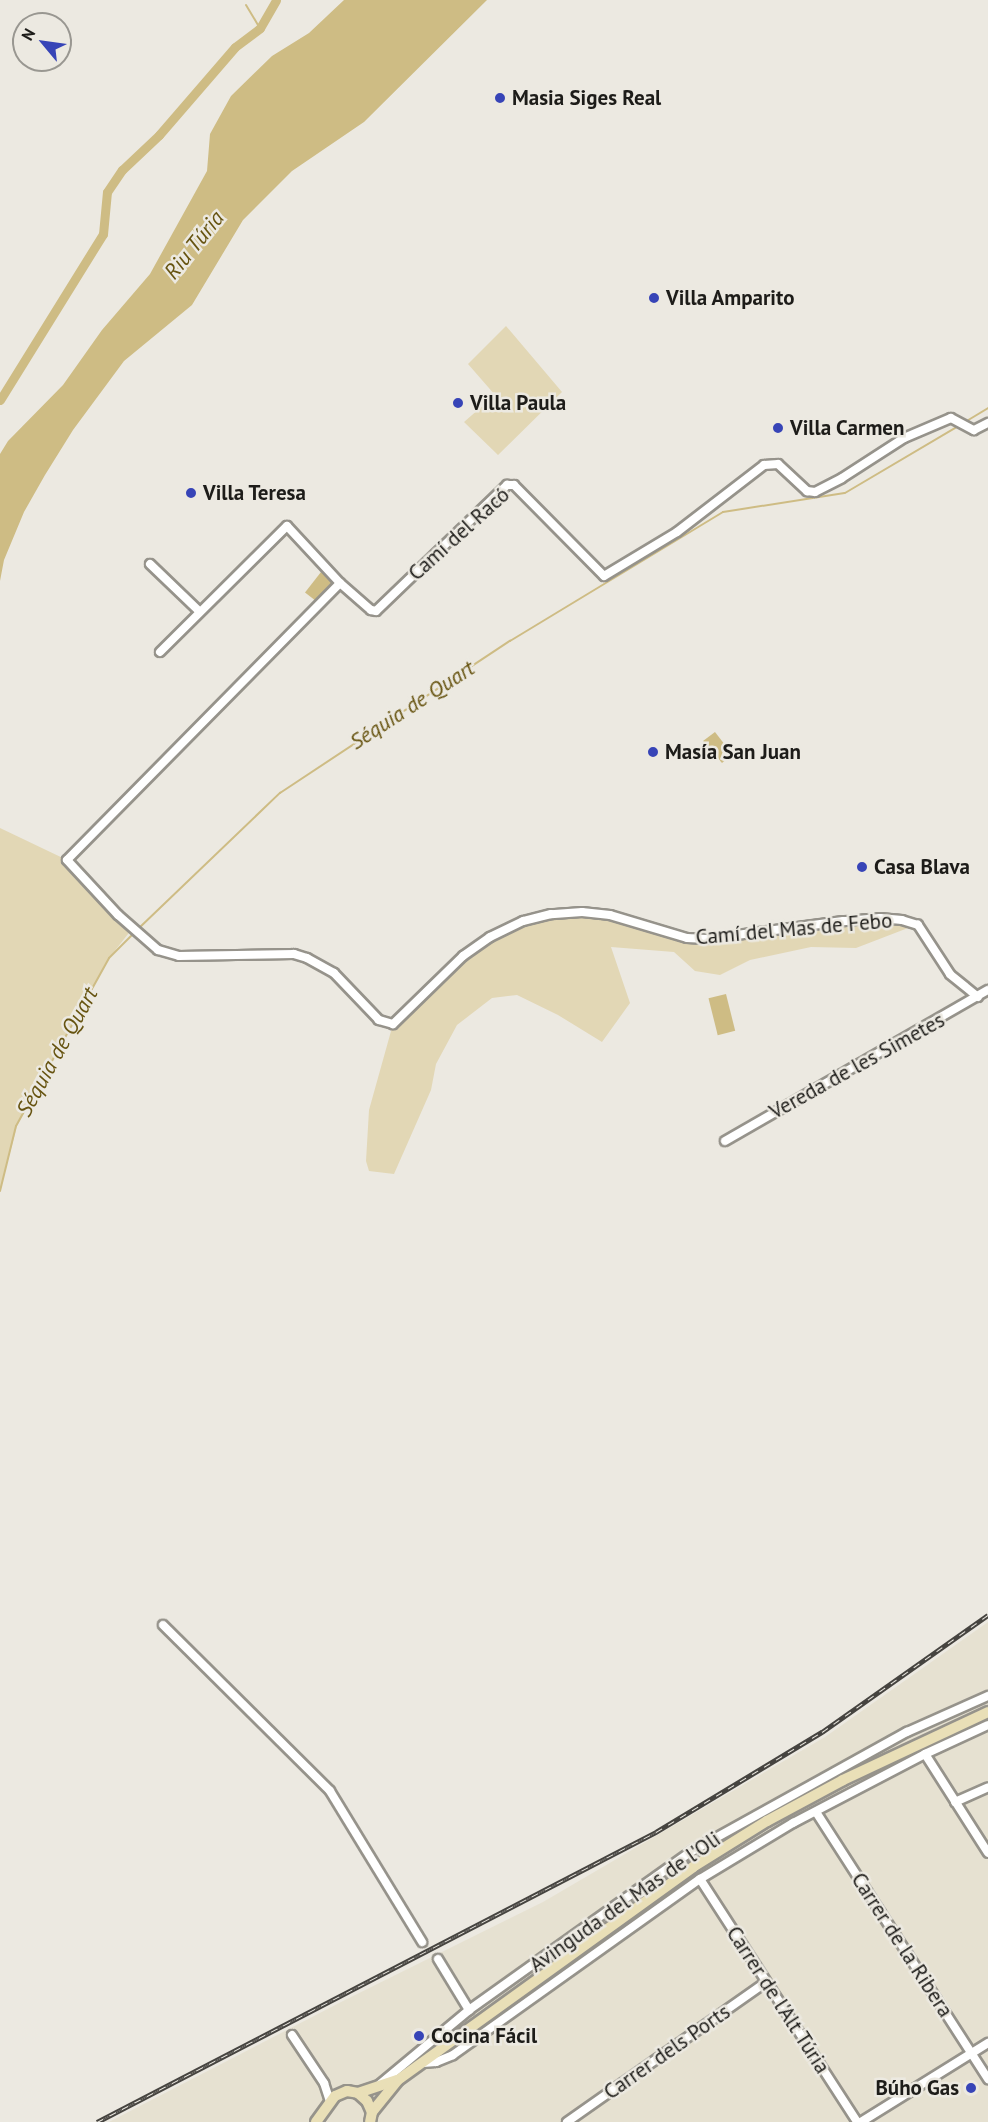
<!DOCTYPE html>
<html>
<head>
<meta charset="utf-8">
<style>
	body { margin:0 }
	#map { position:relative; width:988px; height:2122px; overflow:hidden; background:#ece9e1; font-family:"PT Sans",sans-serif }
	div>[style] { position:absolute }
	.built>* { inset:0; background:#e6e1d1 }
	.green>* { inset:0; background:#e2d7b5 }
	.water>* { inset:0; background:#cebc84; transform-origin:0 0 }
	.stream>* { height:2px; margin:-1px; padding:0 1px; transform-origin:1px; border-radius:1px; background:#cebc84 }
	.canal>* { height:9px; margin:-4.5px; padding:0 4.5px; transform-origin:4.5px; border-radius:4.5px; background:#cebc84 }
	.roads { filter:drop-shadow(2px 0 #96938b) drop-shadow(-2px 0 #96938b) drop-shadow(0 2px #96938b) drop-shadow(0 -2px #96938b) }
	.minor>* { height:8px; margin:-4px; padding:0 4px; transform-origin:4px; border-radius:4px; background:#fff }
	.secondary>* { height:10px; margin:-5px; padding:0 5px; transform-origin:5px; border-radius:5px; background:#e9dfb7 }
	.rail>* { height:4.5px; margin-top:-2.25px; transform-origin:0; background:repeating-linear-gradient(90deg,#ece9e1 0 7px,#464440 0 14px); box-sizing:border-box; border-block:2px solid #464440 }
	.dots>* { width:16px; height:16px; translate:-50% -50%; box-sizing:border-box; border:3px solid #ece9e1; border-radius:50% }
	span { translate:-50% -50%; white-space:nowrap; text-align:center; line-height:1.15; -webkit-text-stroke:5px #ece9e1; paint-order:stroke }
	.poi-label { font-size:21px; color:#1d1c19; font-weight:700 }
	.left { translate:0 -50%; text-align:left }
	.right { translate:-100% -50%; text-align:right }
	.street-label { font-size:21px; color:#1d1c19 }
	.water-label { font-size:22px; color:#675411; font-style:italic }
	.north { position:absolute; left:12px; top:12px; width:60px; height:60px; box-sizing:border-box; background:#ece9e1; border:2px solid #999791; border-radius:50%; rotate:299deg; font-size:16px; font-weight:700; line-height:24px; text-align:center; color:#1d1c19 }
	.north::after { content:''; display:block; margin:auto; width:21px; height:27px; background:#3744b7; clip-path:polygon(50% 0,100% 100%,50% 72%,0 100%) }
</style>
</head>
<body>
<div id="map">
	<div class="built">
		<i style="clip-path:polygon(988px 1622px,988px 2122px,109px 2122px,343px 2001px,543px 1902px,825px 1737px)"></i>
	</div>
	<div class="green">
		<i style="clip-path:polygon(506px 326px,562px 392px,498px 455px,464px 422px,495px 395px,468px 364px)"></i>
		<i style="clip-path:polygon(0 828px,67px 860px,132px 929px,109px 958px,17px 1126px,0 1191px)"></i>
		<i style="clip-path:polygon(582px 912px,687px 938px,817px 924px,902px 920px,908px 928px,856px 948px,811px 947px,750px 960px,720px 975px,695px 971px,674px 952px,611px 947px,630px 1003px,602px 1042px,558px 1015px,517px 995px,492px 998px,457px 1025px,436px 1064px,431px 1090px,394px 1174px,369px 1171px,366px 1161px,369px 1110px,393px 1024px,490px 937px,551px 914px)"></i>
	</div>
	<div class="water">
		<i style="clip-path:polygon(344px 0,487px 0,364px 122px,292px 171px,243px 220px,192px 305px,124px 361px,73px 430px,45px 475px,24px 512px,4px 560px,0 581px,0 454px,8px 441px,63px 385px,102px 330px,150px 274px,207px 171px,210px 134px,231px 96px,272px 56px,309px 33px)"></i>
		<i style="left:321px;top:572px;width:16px;height:26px;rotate:38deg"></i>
		<i style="clip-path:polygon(715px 732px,732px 754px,722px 763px,703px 741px)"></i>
		<i style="left:726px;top:994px;width:38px;height:18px;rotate:76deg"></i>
	</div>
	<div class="stream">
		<i style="left:246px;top:5px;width:27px;rotate:59deg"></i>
		<i style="left:965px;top:422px;width:27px;rotate:-31deg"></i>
		<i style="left:138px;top:929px;width:197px;rotate:-43.8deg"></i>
		<i style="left:280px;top:793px;width:276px;rotate:-33.5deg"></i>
		<i style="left:510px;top:641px;width:249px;rotate:-31.2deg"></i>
		<i style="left:723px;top:512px;width:123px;rotate:-8.9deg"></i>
		<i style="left:845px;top:493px;width:134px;rotate:-30.6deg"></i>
		<i style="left:0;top:1191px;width:67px;rotate:-76.2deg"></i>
		<i style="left:16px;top:1126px;width:192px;rotate:-61deg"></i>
		<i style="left:109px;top:958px;width:35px;rotate:-45deg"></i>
	</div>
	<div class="canal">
		<i style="left:0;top:400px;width:195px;rotate:-58.2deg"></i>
		<i style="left:103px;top:234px;width:42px;rotate:-84.6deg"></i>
		<i style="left:107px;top:192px;width:27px;rotate:-56deg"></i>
		<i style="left:122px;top:170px;width:51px;rotate:-43.4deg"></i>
		<i style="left:159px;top:135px;width:116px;rotate:-49.2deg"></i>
		<i style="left:235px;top:47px;width:31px;rotate:-37deg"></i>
		<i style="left:260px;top:28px;width:32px;rotate:-60deg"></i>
	</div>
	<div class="roads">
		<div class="minor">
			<i style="left:150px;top:564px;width:68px;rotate:43.8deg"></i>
			<i style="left:160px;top:652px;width:179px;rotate:-44.8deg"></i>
			<i style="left:287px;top:526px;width:78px;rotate:47.1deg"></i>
			<i style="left:978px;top:997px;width:36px;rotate:-141deg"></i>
			<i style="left:950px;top:974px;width:59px;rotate:-123.1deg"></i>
			<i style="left:918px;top:925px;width:17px;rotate:-163deg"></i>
			<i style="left:902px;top:920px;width:22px;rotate:-175deg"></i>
			<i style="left:880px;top:918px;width:37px;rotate:175deg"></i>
			<i style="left:843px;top:921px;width:138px;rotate:172.5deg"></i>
			<i style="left:706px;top:939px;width:19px;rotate:-177deg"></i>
			<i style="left:687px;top:938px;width:80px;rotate:-163.4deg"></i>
			<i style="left:610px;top:915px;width:28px;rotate:-174deg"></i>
			<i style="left:582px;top:912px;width:31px;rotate:176deg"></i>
			<i style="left:551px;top:914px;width:29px;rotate:166deg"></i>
			<i style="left:523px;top:921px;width:37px;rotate:154deg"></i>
			<i style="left:490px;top:937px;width:33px;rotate:145deg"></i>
			<i style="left:463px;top:956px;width:98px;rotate:135.8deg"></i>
			<i style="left:393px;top:1024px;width:15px;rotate:-164deg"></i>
			<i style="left:379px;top:1020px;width:65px;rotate:-133.8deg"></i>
			<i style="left:334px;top:973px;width:31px;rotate:-151deg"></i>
			<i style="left:307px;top:958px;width:14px;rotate:-163deg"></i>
			<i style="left:294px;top:954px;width:115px;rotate:179deg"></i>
			<i style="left:179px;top:956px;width:22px;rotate:-164deg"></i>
			<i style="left:158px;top:950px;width:53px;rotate:-138.8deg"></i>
			<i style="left:118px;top:915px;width:75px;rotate:-132.8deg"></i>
			<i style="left:67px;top:860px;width:389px;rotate:-45.4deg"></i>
			<i style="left:340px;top:583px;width:41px;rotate:41.1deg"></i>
			<i style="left:371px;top:610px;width:5px;rotate:11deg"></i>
			<i style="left:376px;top:611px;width:182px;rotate:-43.9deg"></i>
			<i style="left:507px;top:485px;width:7px"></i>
			<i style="left:514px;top:485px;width:128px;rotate:45.3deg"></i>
			<i style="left:604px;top:576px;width:85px;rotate:-31.1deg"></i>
			<i style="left:677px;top:532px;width:110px;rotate:-37.6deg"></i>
			<i style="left:764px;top:465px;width:14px;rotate:-4deg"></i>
			<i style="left:778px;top:464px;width:40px;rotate:43deg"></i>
			<i style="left:807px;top:491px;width:8px;rotate:7deg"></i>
			<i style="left:815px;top:492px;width:30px;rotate:-27deg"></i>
			<i style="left:842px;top:478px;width:74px;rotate:-32.8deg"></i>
			<i style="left:904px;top:438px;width:51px;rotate:-23.1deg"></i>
			<i style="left:951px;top:418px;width:26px;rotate:28deg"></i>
			<i style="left:974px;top:430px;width:16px;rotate:-27deg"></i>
			<i style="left:725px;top:1141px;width:303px;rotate:-29.9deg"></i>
			<i style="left:163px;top:1625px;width:235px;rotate:44.8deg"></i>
			<i style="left:330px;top:1791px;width:177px;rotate:58.6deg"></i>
			<i style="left:925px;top:1754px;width:117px;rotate:57.5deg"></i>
			<i style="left:955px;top:1802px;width:36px;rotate:-24deg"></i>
			<i style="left:816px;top:1812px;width:318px;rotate:57.2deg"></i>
			<i style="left:700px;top:1879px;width:289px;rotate:57.1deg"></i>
			<i style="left:438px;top:1959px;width:60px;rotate:58.7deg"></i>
			<i style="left:292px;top:2035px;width:58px;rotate:56.3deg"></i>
			<i style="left:324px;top:2083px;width:19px;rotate:72deg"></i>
			<i style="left:423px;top:2063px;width:13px;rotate:-4deg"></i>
			<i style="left:436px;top:2062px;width:18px;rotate:-22deg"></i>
			<i style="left:453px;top:2055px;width:303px;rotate:-35.5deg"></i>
			<i style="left:700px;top:1879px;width:109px;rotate:-31.1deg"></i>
			<i style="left:793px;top:1823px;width:149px;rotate:-27.6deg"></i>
			<i style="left:925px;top:1754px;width:69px;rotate:-24.7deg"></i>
			<i style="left:380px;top:2084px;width:116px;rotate:-39.7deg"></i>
			<i style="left:469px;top:2010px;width:274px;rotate:-35.5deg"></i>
			<i style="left:692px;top:1851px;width:246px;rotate:-29deg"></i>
			<i style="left:907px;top:1732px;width:89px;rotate:-24deg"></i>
			<i style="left:567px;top:2122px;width:243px;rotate:-35.1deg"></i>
			<i style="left:861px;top:2122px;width:150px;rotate:-31.9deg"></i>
		</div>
		<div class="secondary">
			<i style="left:358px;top:2093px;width:41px;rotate:-18.4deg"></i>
			<i style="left:372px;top:2112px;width:41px;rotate:-50.9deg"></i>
			<i style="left:398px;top:2080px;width:364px;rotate:-35.8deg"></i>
			<i style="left:693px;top:1867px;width:87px;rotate:-31.9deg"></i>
			<i style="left:767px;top:1821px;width:86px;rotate:-28.3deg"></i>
			<i style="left:843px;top:1780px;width:160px;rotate:-25.1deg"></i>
			<i style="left:316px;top:2122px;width:32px;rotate:-54deg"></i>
			<i style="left:335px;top:2096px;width:13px;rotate:-23deg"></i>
			<i style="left:347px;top:2091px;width:11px;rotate:10deg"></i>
			<i style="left:358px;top:2093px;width:12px;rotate:42deg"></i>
			<i style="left:367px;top:2101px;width:12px;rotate:66deg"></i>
			<i style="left:372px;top:2112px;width:10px;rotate:101deg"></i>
		</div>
	</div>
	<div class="rail">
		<i style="left:97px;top:2122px;width:630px;rotate:-27.42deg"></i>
		<i style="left:656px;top:1832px;width:194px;rotate:-31.1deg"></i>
		<i style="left:822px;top:1732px;width:203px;rotate:-35.2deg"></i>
	</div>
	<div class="dots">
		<i style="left:500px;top:98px;background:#3744b7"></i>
		<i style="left:654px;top:298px;background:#3744b7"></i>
		<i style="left:458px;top:403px;background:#3744b7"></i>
		<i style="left:778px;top:428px;background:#3744b7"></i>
		<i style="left:191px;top:493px;background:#3744b7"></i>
		<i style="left:653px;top:752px;background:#3744b7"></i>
		<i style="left:862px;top:867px;background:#3744b7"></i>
		<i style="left:419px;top:2036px;background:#3744b7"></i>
		<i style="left:971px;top:2088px;background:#3744b7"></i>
	</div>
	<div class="poi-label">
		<span class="left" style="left:512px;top:98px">Masia Siges Real</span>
		<span class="left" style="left:666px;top:298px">Villa Amparito</span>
		<span class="left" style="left:470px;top:403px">Villa Paula</span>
		<span class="left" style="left:790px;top:428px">Villa Carmen</span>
		<span class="left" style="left:203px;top:493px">Villa Teresa</span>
		<span class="left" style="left:665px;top:752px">Masía San Juan</span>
		<span class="left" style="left:874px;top:867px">Casa Blava</span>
		<span class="left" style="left:431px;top:2036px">Cocina Fácil</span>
		<span class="right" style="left:959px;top:2088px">Búho Gas</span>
	</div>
	<div class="street-label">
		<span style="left:459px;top:534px;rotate:-42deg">Camí del Racó</span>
		<span style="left:794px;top:929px;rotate:-5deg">Camí del Mas de Febo</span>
		<span style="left:857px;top:1066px;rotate:-29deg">Vereda de les Simetes</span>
		<span style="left:625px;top:1902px;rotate:-35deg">Avinguda del Mas de l'Oli</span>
		<span style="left:902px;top:1945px;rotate:57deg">Carrer de la Ribera</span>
		<span style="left:778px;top:2000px;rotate:57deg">Carrer de l'Alt Túria</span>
		<span style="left:667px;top:2052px;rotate:-35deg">Carrer dels Ports</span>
	</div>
	<div class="water-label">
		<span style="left:194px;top:245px;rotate:-51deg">Riu Túria</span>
		<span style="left:412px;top:705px;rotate:-33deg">Séquia de Quart</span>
		<span style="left:57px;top:1052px;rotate:-61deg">Séquia de Quart</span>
	</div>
	<div class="north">N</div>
</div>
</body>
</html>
